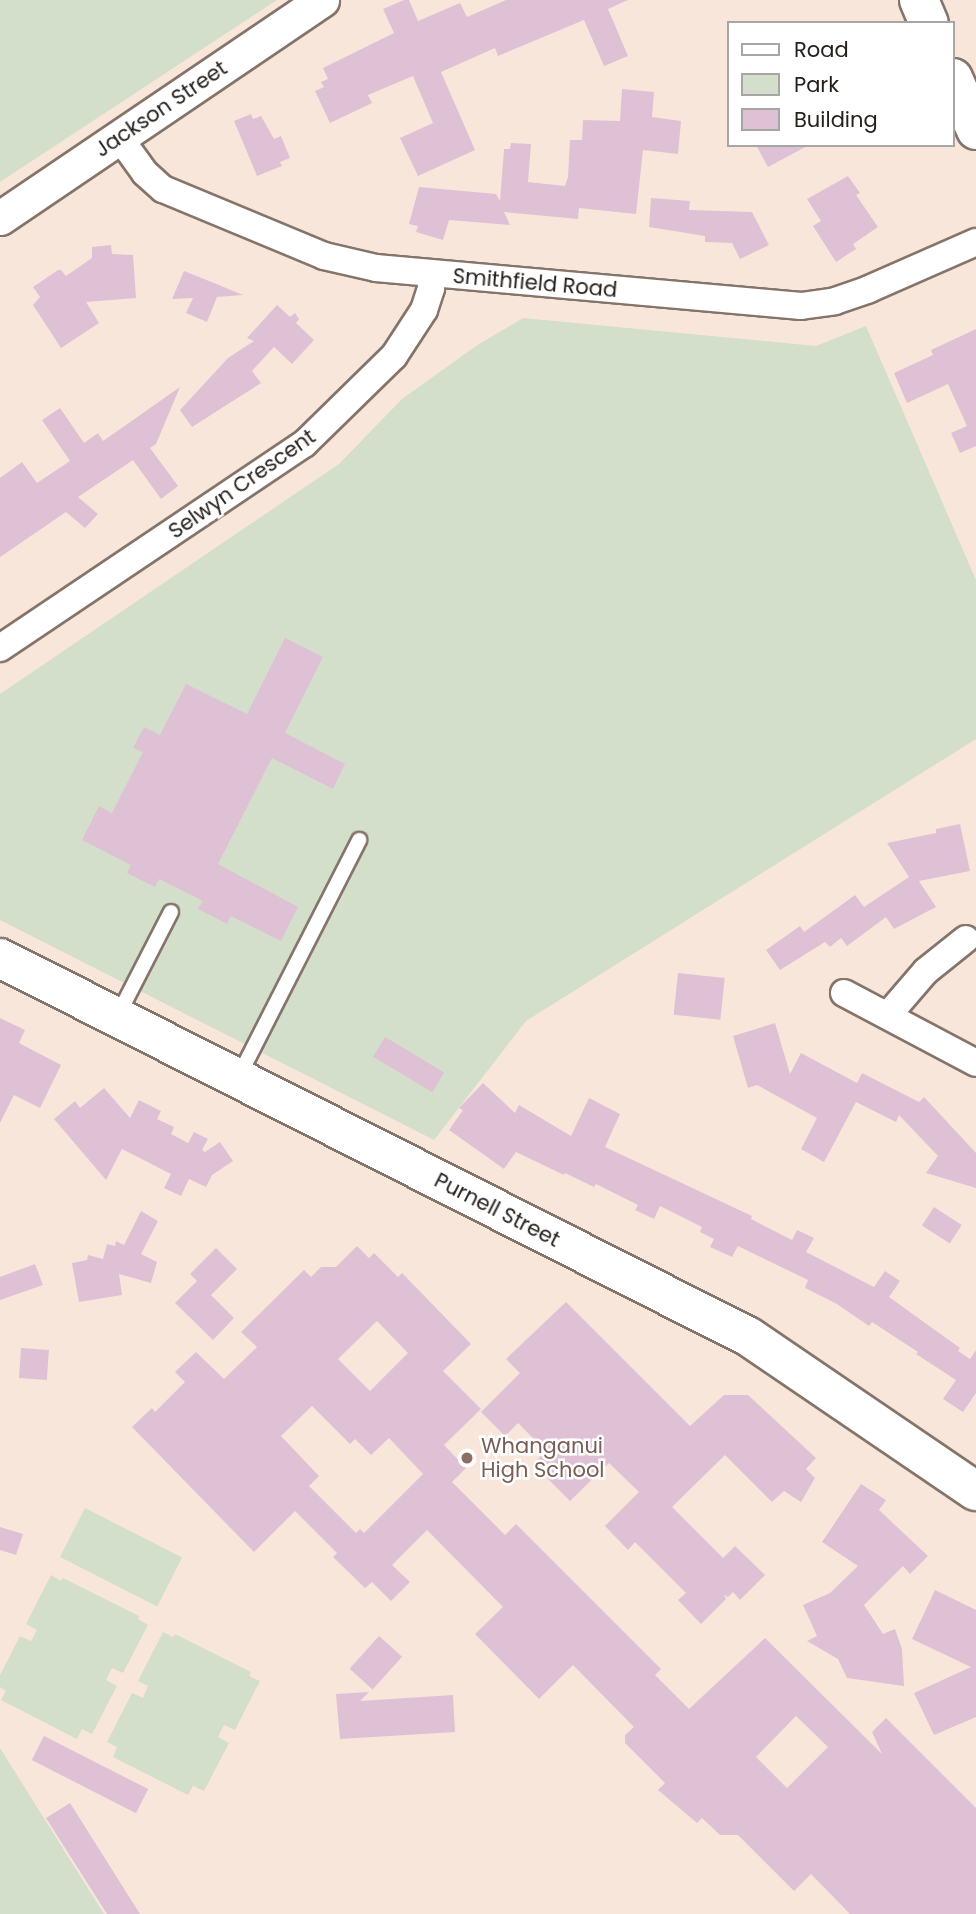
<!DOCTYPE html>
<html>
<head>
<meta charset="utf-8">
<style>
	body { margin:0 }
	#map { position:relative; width:976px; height:1914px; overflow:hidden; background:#f9e6da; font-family:Poppins,sans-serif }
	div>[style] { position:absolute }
	.green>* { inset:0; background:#d3dfca; transform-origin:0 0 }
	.building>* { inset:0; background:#dfc1d6; transform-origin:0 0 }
	.roads { filter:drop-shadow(2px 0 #85746a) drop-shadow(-2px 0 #85746a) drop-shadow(0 2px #85746a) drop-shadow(0 -2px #85746a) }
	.service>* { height:14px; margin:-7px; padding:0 7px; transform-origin:7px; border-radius:7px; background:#fff }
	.minor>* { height:26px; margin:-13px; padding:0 13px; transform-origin:13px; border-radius:13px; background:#fff }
	.tertiary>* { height:33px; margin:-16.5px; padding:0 16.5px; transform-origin:16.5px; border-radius:16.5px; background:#fff }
	.secondary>* { height:38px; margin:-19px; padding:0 19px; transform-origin:19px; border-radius:19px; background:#fff }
	.trunk>* { height:38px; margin:-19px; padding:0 19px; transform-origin:19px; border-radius:19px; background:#fff }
	.dots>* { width:19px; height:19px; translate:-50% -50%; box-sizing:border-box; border:4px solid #fff; border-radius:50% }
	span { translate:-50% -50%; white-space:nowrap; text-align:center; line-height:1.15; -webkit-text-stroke:5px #fff; paint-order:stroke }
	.street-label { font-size:21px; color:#26201b }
	.education-label { font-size:21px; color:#785e54 }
	.left { translate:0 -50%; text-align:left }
	.legend { position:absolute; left:727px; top:21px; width:228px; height:126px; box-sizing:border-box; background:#fff; border:2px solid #a8a6a4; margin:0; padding:9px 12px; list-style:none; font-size:21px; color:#26201b }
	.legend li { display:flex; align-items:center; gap:14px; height:35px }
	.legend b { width:35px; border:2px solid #a8a6a4 }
</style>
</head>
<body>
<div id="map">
	<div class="green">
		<i style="clip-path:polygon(0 0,277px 0,0 182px)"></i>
		<i style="clip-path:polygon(523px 318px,816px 346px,866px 326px,976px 580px,976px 739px,526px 1021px,434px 1140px,0 920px,0 694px,339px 464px,402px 399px,476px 346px)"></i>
		<i style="left:85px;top:1508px;width:109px;height:55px;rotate:27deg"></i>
		<i style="clip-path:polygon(51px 1575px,61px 1581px,63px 1578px,139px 1616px,138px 1619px,148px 1625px,123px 1673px,112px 1668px,106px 1680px,117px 1686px,92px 1734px,82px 1729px,77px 1739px,1px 1700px,6px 1691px,0 1687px,0 1675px,20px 1636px,31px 1641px,37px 1630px,26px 1624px)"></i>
		<i style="clip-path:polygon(163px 1632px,173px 1637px,175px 1634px,251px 1672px,249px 1676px,260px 1681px,235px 1730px,224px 1725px,218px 1737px,229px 1743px,204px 1791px,193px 1786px,188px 1795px,113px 1757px,117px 1747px,107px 1742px,132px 1693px,143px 1698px,148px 1686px,138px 1681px)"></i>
		<i style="clip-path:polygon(0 1748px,104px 1914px,0 1914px)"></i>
	</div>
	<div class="building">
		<i style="clip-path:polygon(404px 0,409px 0,418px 21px,460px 3px,467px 17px,506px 0,628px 0,608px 9px,628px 56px,604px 66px,584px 20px,498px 56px,495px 48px,441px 72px,475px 150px,418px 176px,400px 138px,433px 123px,413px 76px,368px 95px,372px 103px,330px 123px,315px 91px,324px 87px,321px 82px,328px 79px,323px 68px,394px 33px,383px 9px)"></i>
		<i style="clip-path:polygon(622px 89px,654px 92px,652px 117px,681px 121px,678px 154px,643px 150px,636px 214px,579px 208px,578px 219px,504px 212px,510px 225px,449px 220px,443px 240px,416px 232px,418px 226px,409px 224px,419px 187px,496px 194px,500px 201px,504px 149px,510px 149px,511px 143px,531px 144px,528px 182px,565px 186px,568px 177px,570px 140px,582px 140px,583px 120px,620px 121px)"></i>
		<i style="clip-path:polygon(251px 114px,253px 119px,261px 116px,274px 139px,281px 136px,290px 158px,280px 162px,282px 166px,257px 176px,234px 121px)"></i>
		<i style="clip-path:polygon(756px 145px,809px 145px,768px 167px)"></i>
		<i style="clip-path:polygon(848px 176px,860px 193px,856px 195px,878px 227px,853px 244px,856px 249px,836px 262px,813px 226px,821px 221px,807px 199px)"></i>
		<i style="clip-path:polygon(651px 198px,690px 201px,689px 210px,752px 212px,769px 245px,740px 259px,732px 243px,705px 242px,705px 236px,649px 227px)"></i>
		<i style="clip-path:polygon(111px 245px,112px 254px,133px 255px,136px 298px,86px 302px,99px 323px,61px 348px,33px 305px,40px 297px,33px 287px,58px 270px,61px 270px,66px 276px,92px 258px,92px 247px)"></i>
		<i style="clip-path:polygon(184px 271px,214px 283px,243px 295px,217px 297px,207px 322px,186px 313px,193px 298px,172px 299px)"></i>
		<i style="clip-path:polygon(277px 305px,290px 317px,295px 313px,299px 319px,296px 323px,314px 340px,292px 364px,274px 347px,252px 371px,261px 383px,192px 427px,180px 410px,228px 358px,254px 341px,247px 338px)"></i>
		<i style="clip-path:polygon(976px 329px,976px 446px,960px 453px,951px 433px,967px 426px,948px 384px,907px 403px,894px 373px,933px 355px,931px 350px)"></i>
		<i style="clip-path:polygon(180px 387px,156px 444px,150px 448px,178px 486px,161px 499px,133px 460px,78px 497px,98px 514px,85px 528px,66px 512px,0 557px,0 478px,22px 462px,37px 483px,70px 461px,42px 420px,60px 408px,84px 443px,98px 433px,103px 441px)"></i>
		<i style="clip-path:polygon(285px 638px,323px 657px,285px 733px,345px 764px,333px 789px,272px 758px,218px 864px,298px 907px,281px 941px,231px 916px,227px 924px,198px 909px,203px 901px,159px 879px,155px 887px,127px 873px,131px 865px,82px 840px,99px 806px,112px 813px,143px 752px,133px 748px,144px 727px,160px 735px,186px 684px,247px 714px)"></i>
		<i style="clip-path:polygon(960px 824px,970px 871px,919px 881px,936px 907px,894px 929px,886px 917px,847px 946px,841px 938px,830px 947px,825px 942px,780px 970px,766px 950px,800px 926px,804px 932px,855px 895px,864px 907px,909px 877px,887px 843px,936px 833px,936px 829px)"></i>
		<i style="left:678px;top:973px;width:47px;height:42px;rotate:6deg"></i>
		<i style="clip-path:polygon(0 1018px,25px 1030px,19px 1043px,61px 1065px,40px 1108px,14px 1095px,0 1123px)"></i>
		<i style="clip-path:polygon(775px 1023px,790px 1074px,801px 1053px,857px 1083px,862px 1073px,919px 1102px,924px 1097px,976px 1153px,976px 1188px,926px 1173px,938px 1156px,899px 1115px,896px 1122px,856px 1102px,824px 1162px,801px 1149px,817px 1118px,757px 1085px,748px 1088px,733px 1036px)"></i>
		<i style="left:385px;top:1037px;width:69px;height:23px;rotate:31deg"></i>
		<i style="clip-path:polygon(483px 1083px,515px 1113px,519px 1105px,571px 1136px,589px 1098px,620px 1114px,605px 1147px,752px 1216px,751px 1219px,792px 1240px,797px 1230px,814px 1238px,806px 1252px,874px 1287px,885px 1271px,900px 1281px,889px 1297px,960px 1348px,958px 1351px,970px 1359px,976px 1350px,976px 1393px,963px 1412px,943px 1399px,956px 1380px,916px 1354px,918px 1352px,872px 1322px,869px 1326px,837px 1304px,805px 1288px,808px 1280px,738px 1246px,732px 1257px,710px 1247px,714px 1239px,700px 1232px,702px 1227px,660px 1206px,654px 1219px,635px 1210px,638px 1205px,596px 1184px,594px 1187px,565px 1173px,564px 1175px,516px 1152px,504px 1169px,449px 1130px,463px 1110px,459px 1108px)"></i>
		<i style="clip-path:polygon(104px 1088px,130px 1118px,139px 1100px,161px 1111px,157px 1119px,174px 1127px,171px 1134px,188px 1143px,194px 1132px,208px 1139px,202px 1150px,205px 1152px,220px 1142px,233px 1161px,212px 1175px,206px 1187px,189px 1179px,181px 1196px,164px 1188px,171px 1174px,122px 1149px,106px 1180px,54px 1119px,75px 1101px,80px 1108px)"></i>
		<i style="left:934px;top:1207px;width:33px;height:22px;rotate:33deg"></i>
		<i style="clip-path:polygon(141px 1211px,158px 1221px,141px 1254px,157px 1262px,151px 1283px,119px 1274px,122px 1295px,79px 1302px,72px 1263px,87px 1260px,88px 1255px,103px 1259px,107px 1244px,115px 1246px,116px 1241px,124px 1245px)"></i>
		<i style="clip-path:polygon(evenodd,357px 1246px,369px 1258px,374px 1253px,398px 1277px,402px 1273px,471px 1344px,443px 1371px,481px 1409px,444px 1445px,466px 1468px,452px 1482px,505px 1535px,516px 1524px,661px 1669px,655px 1675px,689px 1709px,765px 1638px,882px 1754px,872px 1732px,886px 1718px,976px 1808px,976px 1914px,850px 1914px,811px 1874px,794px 1891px,738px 1835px,720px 1835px,702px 1818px,697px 1823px,658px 1790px,665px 1783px,625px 1743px,625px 1735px,634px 1727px,573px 1665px,539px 1699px,475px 1634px,503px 1607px,427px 1530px,392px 1565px,410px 1582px,391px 1601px,372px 1582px,365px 1588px,333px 1557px,337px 1553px,295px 1511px,254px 1552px,132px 1427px,152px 1408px,155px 1412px,185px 1382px,175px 1372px,196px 1352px,224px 1379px,257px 1347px,241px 1332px,304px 1270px,311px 1277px,321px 1267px,336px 1267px,357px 1246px,377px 1321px,408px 1353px,370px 1391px,338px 1359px,377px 1321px,357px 1246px,312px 1406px,350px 1444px,355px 1439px,371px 1455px,389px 1438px,423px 1474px,364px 1533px,360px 1529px,356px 1533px,309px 1486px,319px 1476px,281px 1436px,312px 1406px,357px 1246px,796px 1716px,828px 1747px,787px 1788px,756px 1757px,796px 1716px)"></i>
		<i style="clip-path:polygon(216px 1248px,237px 1269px,211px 1295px,234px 1318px,213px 1340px,175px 1303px,197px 1281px,190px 1274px)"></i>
		<i style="clip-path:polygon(35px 1264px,43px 1285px,0 1300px,0 1277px)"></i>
		<i style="clip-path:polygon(566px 1302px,690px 1426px,724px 1395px,748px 1395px,816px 1458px,806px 1469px,815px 1478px,801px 1502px,784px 1491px,772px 1502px,725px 1455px,672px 1507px,723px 1558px,735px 1546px,765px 1575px,740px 1600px,733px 1592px,728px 1597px,724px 1595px,726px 1599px,701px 1624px,678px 1600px,686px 1593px,635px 1542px,628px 1550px,605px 1526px,639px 1492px,609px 1463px,570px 1501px,533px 1464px,546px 1451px,518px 1423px,505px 1436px,481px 1412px,520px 1373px,506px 1359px)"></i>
		<i style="left:21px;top:1348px;width:28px;height:30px;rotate:4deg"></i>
		<i style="clip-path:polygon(861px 1484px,886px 1500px,879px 1510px,928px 1556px,910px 1574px,903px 1566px,864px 1605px,883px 1634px,895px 1629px,902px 1649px,904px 1686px,847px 1678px,838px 1659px,807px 1641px,817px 1636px,803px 1605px,830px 1593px,858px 1566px,822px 1542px)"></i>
		<i style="clip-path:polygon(0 1527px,23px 1534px,16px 1555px,0 1550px)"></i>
		<i style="clip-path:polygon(935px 1590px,976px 1610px,976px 1717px,934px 1735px,914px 1693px,971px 1667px,912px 1639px)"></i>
		<i style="left:379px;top:1636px;width:31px;height:44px;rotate:42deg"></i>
		<i style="clip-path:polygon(369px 1692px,360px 1701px,453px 1695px,455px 1732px,340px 1739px,336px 1694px)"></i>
		<i style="left:44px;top:1736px;width:117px;height:27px;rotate:27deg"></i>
		<i style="clip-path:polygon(70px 1803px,140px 1914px,107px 1914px,46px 1818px)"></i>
	</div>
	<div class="roads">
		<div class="service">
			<i style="left:117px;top:1017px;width:118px;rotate:-62.8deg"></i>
			<i style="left:239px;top:1076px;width:265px;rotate:-63deg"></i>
		</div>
		<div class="minor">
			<i style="left:119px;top:137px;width:44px;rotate:54.2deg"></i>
			<i style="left:145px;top:173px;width:24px;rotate:42deg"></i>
			<i style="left:163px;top:189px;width:174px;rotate:22.6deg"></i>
			<i style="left:324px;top:256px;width:53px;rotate:13deg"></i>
			<i style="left:376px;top:268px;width:427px;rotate:5.1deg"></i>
			<i style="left:801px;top:306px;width:34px;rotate:-8deg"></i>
			<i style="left:835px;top:301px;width:36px;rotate:-19deg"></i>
			<i style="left:869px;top:289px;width:117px;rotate:-23.7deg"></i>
			<i style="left:0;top:648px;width:366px;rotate:-33.9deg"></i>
			<i style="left:304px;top:444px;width:126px;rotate:-44.4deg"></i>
			<i style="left:394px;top:356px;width:55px;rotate:-56.9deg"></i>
			<i style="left:424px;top:310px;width:23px;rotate:-72deg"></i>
			<i style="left:431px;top:288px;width:14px;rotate:-90deg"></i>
			<i style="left:844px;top:993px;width:149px;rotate:27.9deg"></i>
			<i style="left:888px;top:1015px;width:58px;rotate:-49.2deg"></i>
			<i style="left:926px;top:971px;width:51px;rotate:-38.7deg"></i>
		</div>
		<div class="tertiary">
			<i style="left:0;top:218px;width:389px;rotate:-34.1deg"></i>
		</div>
		<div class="secondary">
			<i style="left:0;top:958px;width:839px;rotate:26.84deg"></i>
			<i style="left:749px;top:1337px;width:274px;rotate:34.2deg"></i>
		</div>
		<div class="trunk">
			<i style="left:919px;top:0;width:25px;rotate:67deg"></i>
			<i style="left:953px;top:78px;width:57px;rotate:66.1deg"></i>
		</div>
	</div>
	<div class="dots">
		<i style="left:467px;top:1458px;background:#8d6e63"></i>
	</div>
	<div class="street-label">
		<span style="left:161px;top:109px;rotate:-34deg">Jackson Street</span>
		<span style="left:535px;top:283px;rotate:5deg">Smithfield Road</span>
		<span style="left:242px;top:484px;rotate:-35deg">Selwyn Crescent</span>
		<span style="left:497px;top:1210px;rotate:27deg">Purnell Street</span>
	</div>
	<div class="education-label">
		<span class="left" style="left:481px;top:1458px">Whanganui<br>High School</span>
	</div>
	<ul class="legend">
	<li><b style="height:9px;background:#fff"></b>Road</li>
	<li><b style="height:19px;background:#d3dfca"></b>Park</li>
	<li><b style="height:19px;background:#dfc1d6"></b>Building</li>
	</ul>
</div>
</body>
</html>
